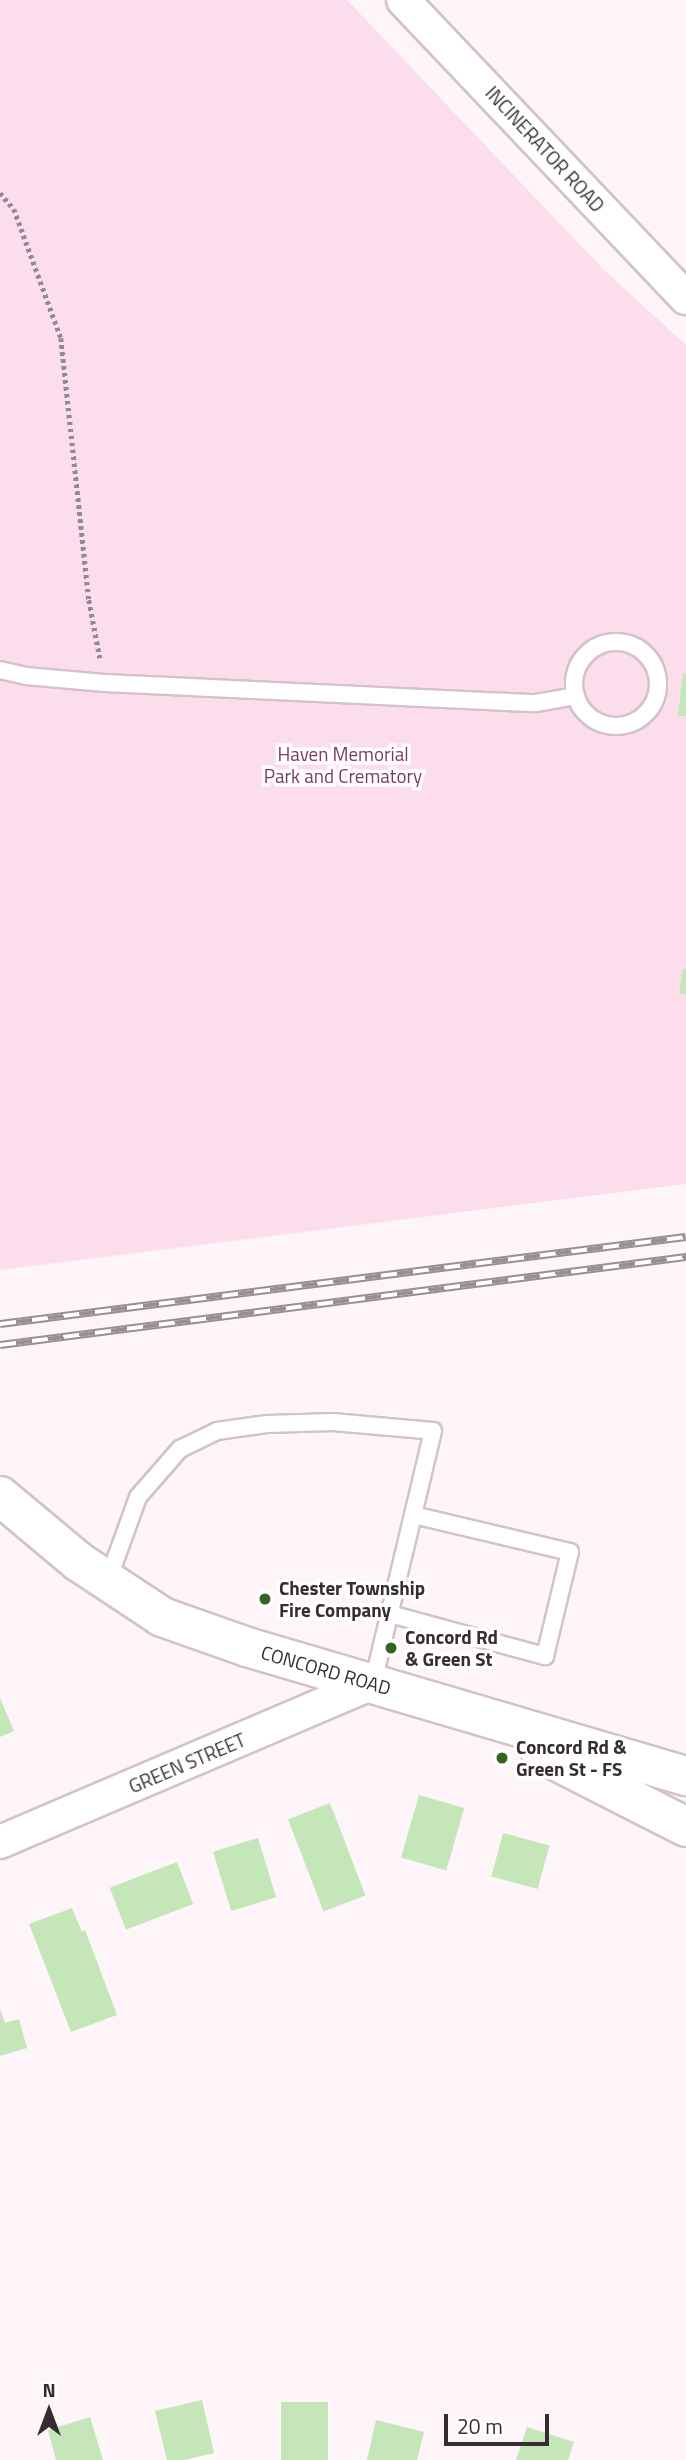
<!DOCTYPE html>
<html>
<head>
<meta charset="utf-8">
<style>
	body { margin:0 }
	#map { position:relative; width:686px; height:2460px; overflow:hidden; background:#fdf5f8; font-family:"Titillium Web",sans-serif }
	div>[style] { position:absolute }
	.green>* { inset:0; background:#fcddec }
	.building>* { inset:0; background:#c5e6b8; transform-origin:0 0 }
	.path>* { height:4.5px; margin-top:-2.25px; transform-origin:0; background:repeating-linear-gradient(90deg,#928a8d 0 3.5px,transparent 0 7px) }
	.roads { filter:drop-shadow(2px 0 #d4c1ca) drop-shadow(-2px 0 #d4c1ca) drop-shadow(0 2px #d4c1ca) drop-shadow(0 -2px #d4c1ca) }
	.service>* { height:16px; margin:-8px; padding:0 8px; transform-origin:8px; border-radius:8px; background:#fff }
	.service>.ring { margin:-8px; padding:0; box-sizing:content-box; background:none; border:16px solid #fff; border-radius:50% }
	.minor>* { height:32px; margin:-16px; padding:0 16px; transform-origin:16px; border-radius:16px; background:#fff }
	.secondary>* { height:38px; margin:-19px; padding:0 19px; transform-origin:19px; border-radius:19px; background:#fff }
	.rail>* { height:8px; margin-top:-4px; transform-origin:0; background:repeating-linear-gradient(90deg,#fff 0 16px,#978f93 0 32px); box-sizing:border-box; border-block:2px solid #978f93 }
	.dots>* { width:19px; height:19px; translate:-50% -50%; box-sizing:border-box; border:4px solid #fff; border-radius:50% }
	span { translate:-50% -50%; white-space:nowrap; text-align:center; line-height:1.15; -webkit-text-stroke:7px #fff; paint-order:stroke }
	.street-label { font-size:19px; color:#352d31 }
	.park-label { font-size:19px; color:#7b3b60 }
	.poi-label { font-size:19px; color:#352d31; font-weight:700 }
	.left { translate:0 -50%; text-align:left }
	.north { position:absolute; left:14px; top:2376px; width:70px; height:70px; -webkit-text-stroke:5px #fff; paint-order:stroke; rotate:0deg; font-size:19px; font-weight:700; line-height:28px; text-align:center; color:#352d31 }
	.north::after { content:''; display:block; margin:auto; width:24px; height:32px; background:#352d31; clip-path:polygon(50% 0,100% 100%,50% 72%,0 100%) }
	.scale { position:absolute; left:444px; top:2414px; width:105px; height:32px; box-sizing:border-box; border:4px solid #352d31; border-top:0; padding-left:9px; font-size:21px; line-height:24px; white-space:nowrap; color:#352d31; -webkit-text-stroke:5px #fff; paint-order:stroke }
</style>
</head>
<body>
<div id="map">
	<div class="green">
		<i style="clip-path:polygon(0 0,347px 0,602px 268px,686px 345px,686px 1184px,0 1270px)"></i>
	</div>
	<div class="building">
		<i style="clip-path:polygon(683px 673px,686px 674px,686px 716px,678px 716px)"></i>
		<i style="clip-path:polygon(683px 969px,686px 969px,686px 994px,679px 993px)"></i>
		<i style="clip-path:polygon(0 1698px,14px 1731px,0 1737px)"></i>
		<i style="left:419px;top:1795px;width:47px;height:65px;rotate:16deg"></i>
		<i style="left:330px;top:1803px;width:99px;height:45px;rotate:69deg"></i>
		<i style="left:503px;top:1833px;width:48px;height:45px;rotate:15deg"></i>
		<i style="left:258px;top:1838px;width:62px;height:47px;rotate:73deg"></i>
		<i style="left:177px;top:1862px;width:45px;height:72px;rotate:69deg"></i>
		<i style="clip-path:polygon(72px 1908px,82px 1932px,85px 1930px,117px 2015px,71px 2032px,29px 1924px)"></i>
		<i style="clip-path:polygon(0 2009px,5px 2023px,19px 2019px,27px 2048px,0 2056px)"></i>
		<i style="clip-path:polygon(202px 2400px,214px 2453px,184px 2460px,167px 2460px,155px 2411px)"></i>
		<i style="left:281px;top:2402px;width:47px;height:58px"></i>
		<i style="clip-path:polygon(90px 2417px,103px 2460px,56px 2460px,48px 2430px)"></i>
		<i style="clip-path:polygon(376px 2420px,424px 2432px,417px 2460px,367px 2460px)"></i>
		<i style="clip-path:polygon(527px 2427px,574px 2442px,568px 2460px,516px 2460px)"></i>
	</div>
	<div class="path">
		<i style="left:0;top:193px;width:21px;rotate:49deg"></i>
		<i style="left:14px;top:209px;width:137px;rotate:70deg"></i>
		<i style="left:61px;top:338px;width:263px;rotate:83.9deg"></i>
		<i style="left:89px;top:600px;width:59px;rotate:79.3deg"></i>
	</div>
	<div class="roads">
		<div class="service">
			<i class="ring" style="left:574px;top:642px;width:68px;height:68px"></i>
			<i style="left:0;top:670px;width:27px;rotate:13deg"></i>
			<i style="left:26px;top:676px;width:79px;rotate:5.1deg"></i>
			<i style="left:105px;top:683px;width:431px;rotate:2.7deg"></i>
			<i style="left:536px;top:703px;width:41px;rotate:-9.9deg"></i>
			<i style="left:108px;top:1580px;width:88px;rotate:-70.1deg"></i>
			<i style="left:138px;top:1497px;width:64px;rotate:-48.8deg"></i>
			<i style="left:180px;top:1449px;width:41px;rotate:-25.9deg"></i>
			<i style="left:217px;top:1431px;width:50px;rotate:-8deg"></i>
			<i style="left:267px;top:1424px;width:66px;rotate:-1.7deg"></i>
			<i style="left:333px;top:1422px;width:100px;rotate:5.1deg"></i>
			<i style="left:433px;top:1431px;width:259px;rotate:103.4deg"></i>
			<i style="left:390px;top:1614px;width:161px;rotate:15.2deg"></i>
			<i style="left:545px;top:1656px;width:107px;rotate:-76.5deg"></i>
			<i style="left:570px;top:1552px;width:161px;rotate:-166.7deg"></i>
		</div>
		<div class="minor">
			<i style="left:403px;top:0;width:411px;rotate:46.5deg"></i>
			<i style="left:0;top:1842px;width:405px;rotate:-23.1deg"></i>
		</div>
		<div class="secondary">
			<i style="left:0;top:1496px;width:103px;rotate:39.9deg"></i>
			<i style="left:79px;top:1562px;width:100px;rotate:33.5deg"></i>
			<i style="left:162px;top:1617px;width:90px;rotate:19.4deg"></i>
			<i style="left:247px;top:1647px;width:458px;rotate:16.4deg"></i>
			<i style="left:541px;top:1753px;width:163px;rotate:27deg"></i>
		</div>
	</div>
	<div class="rail">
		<i style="left:0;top:1324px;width:691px;rotate:-7.23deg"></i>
		<i style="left:0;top:1345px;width:692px;rotate:-7.31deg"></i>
	</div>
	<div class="dots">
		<i style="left:265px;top:1599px;background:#366321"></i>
		<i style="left:391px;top:1648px;background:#366321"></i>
		<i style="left:502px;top:1758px;background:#366321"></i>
	</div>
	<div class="street-label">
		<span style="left:545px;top:149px;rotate:47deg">INCINERATOR ROAD</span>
		<span style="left:326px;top:1670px;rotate:16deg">CONCORD ROAD</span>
		<span style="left:187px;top:1763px;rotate:-23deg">GREEN STREET</span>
	</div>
	<div class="park-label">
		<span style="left:343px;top:765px">Haven Memorial<br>Park and Crematory</span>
	</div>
	<div class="poi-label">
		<span class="left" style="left:279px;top:1599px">Chester Township<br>Fire Company</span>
		<span class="left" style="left:405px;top:1648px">Concord Rd<br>&amp; Green St</span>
		<span class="left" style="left:516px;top:1758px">Concord Rd &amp;<br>Green St - FS</span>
	</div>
	<div class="north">N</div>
	<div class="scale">20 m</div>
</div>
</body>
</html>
